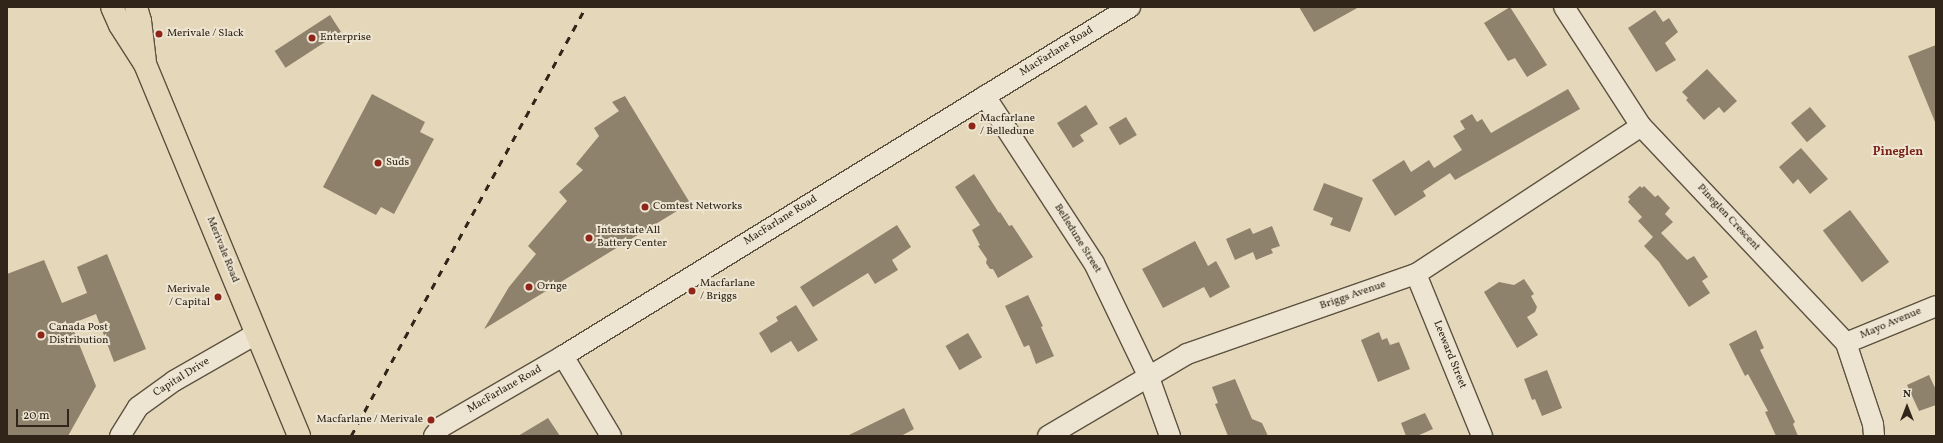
<!DOCTYPE html>
<html>
<head>
<meta charset="utf-8">
<style>
	body { margin:0 }
	#map { position:relative; width:1943px; height:443px; overflow:hidden; background:#e4d7ba; font-family:Vollkorn,serif }
	div>[style] { position:absolute }
	.building>* { inset:0; background:#8e826c; transform-origin:0 0 }
	.roads { filter:drop-shadow(1px 0 #5d5240) drop-shadow(-1px 0 #5d5240) drop-shadow(0 1px #5d5240) drop-shadow(0 -1px #5d5240) }
	.minor>* { height:20px; margin:-10px; padding:0 10px; transform-origin:10px; border-radius:10px; background:#ede5d2 }
	.major>* { height:22px; margin:-11px; padding:0 11px; transform-origin:11px; border-radius:11px; background:#e4d7ba }
	.rail>* { height:3px; margin-top:-1.5px; transform-origin:0; background:repeating-linear-gradient(90deg,#302518 0 7px,transparent 0 14px) }
	.dots>* { width:11px; height:11px; translate:-50% -50%; box-sizing:border-box; border:2px solid #ede5d2; border-radius:50% }
	span { translate:-50% -50%; white-space:nowrap; text-align:center; line-height:1.15; -webkit-text-stroke:4px #ede5d2; paint-order:stroke }
	.poi-label { font-size:11px; color:#302518 }
	.left { translate:0 -50%; text-align:left }
	.right { translate:-100% -50%; text-align:right }
	.street-label { font-size:11px; color:#302518 }
	.neighbourhood-label { font-size:12px; color:#7a1f14; font-weight:700 }
	.frame { position:absolute; inset:0; border:8px solid #302518; pointer-events:none }
	.north { position:absolute; left:1887px; top:387px; width:40px; height:40px; -webkit-text-stroke:3px #ede5d2; paint-order:stroke; rotate:0deg; font-size:11px; font-weight:700; line-height:16px; text-align:center; color:#302518 }
	.north::after { content:''; display:block; margin:auto; width:14px; height:18px; background:#302518; clip-path:polygon(50% 0,100% 100%,50% 72%,0 100%) }
	.scale { position:absolute; left:16px; top:409px; width:53px; height:18px; box-sizing:border-box; border:2px solid #302518; border-top:0; padding-left:5px; font-size:12px; line-height:14px; white-space:nowrap; color:#302518; -webkit-text-stroke:3px #ede5d2; paint-order:stroke }
</style>
</head>
<body>
<div id="map">
	<div class="building">
		<i style="clip-path:polygon(1299px 7px,1359px 7px,1314px 32px)"></i>
		<i style="clip-path:polygon(1510px 7px,1547px 65px,1527px 77px,1515px 58px,1508px 61px,1484px 23px)"></i>
		<i style="clip-path:polygon(1655px 10px,1663px 22px,1669px 18px,1678px 32px,1665px 43px,1676px 60px,1656px 72px,1628px 28px)"></i>
		<i style="left:330px;top:15px;width:20px;height:66px;rotate:57deg"></i>
		<i style="clip-path:polygon(1936px 45px,1936px 122px,1935px 122px,1908px 56px)"></i>
		<i style="clip-path:polygon(1707px 69px,1737px 101px,1724px 113px,1719px 107px,1704px 120px,1686px 100px,1688px 98px,1682px 92px)"></i>
		<i style="clip-path:polygon(1568px 89px,1580px 109px,1455px 180px,1450px 173px,1423px 191px,1426px 196px,1395px 216px,1372px 180px,1404px 160px,1411px 172px,1429px 160px,1434px 168px,1462px 150px,1453px 136px,1465px 129px,1460px 121px,1472px 114px,1477px 122px,1482px 119px,1491px 133px)"></i>
		<i style="clip-path:polygon(372px 94px,425px 122px,420px 132px,434px 139px,394px 214px,381px 207px,376px 215px,323px 187px)"></i>
		<i style="clip-path:polygon(625px 96px,690px 203px,484px 329px,509px 287px,536px 254px,528px 246px,567px 201px,559px 192px,583px 170px,576px 164px,599px 136px,594px 128px,619px 111px,612px 102px)"></i>
		<i style="clip-path:polygon(1086px 105px,1098px 124px,1080px 135px,1084px 141px,1073px 148px,1057px 123px)"></i>
		<i style="left:1810px;top:107px;width:25px;height:25px;rotate:50deg"></i>
		<i style="left:1126px;top:117px;width:21px;height:20px;rotate:59deg"></i>
		<i style="clip-path:polygon(1801px 148px,1828px 179px,1810px 194px,1798px 179px,1793px 184px,1779px 167px)"></i>
		<i style="clip-path:polygon(974px 174px,999px 213px,1000px 212px,1009px 226px,1012px 225px,1033px 257px,998px 278px,993px 269px,990px 269px,986px 263px,987px 259px,978px 246px,980px 245px,972px 230px,980px 225px,955px 187px)"></i>
		<i style="clip-path:polygon(1324px 183px,1363px 198px,1350px 232px,1330px 225px,1333px 218px,1313px 210px)"></i>
		<i style="clip-path:polygon(1640px 186px,1642px 188px,1644px 186px,1655px 197px,1658px 195px,1670px 208px,1665px 214px,1673px 222px,1661px 233px,1687px 260px,1694px 256px,1708px 277px,1702px 281px,1710px 293px,1689px 307px,1659px 262px,1644px 246px,1653px 237px,1638px 221px,1642px 217px,1628px 202px,1630px 199px,1628px 197px)"></i>
		<i style="left:1850px;top:210px;width:65px;height:34px;rotate:53deg"></i>
		<i style="clip-path:polygon(897px 225px,911px 247px,892px 260px,898px 270px,875px 284px,868px 273px,813px 307px,800px 287px)"></i>
		<i style="clip-path:polygon(1272px 226px,1280px 246px,1271px 249px,1273px 253px,1256px 260px,1253px 252px,1235px 260px,1226px 239px,1250px 228px,1253px 234px)"></i>
		<i style="clip-path:polygon(1195px 241px,1208px 266px,1216px 261px,1230px 287px,1210px 298px,1204px 287px,1163px 308px,1142px 269px)"></i>
		<i style="clip-path:polygon(107px 254px,146px 349px,114px 362px,96px 314px,71px 324px,96px 386px,68px 436px,7px 436px,7px 274px,44px 260px,62px 303px,87px 293px,77px 267px)"></i>
		<i style="clip-path:polygon(1524px 279px,1534px 294px,1531px 296px,1537px 307px,1535px 312px,1527px 317px,1538px 335px,1517px 348px,1484px 292px,1499px 282px,1514px 285px)"></i>
		<i style="clip-path:polygon(1028px 295px,1043px 326px,1041px 327px,1054px 356px,1036px 364px,1029px 345px,1024px 347px,1005px 306px)"></i>
		<i style="clip-path:polygon(796px 305px,818px 340px,798px 352px,791px 341px,771px 353px,759px 333px,778px 321px,776px 317px)"></i>
		<i style="clip-path:polygon(1756px 330px,1764px 348px,1760px 350px,1795px 422px,1793px 424px,1798px 436px,1776px 436px,1765px 412px,1768px 411px,1748px 374px,1745px 376px,1729px 344px)"></i>
		<i style="clip-path:polygon(1379px 332px,1382px 340px,1387px 338px,1390px 345px,1399px 342px,1410px 369px,1378px 382px,1361px 340px)"></i>
		<i style="left:968px;top:333px;width:28px;height:26px;rotate:60deg"></i>
		<i style="clip-path:polygon(1547px 370px,1562px 408px,1542px 416px,1535px 399px,1532px 400px,1524px 379px)"></i>
		<i style="clip-path:polygon(1929px 375px,1936px 390px,1936px 405px,1919px 411px,1907px 385px)"></i>
		<i style="clip-path:polygon(1235px 379px,1252px 419px,1262px 423px,1268px 436px,1228px 436px,1215px 404px,1218px 403px,1212px 387px)"></i>
		<i style="clip-path:polygon(904px 408px,914px 429px,901px 436px,847px 436px)"></i>
		<i style="clip-path:polygon(1425px 413px,1433px 429px,1417px 436px,1406px 436px,1401px 423px)"></i>
		<i style="clip-path:polygon(548px 418px,560px 436px,518px 436px)"></i>
	</div>
	<div class="roads">
		<div class="minor">
			<i style="left:1564px;top:7px;width:142px;rotate:57.1deg"></i>
			<i style="left:1641px;top:126px;width:299px;rotate:46.6deg"></i>
			<i style="left:1846px;top:343px;width:85px;rotate:71.6deg"></i>
			<i style="left:1873px;top:424px;width:12px;rotate:85deg"></i>
			<i style="left:985px;top:96px;width:199px;rotate:56.9deg"></i>
			<i style="left:1094px;top:263px;width:124px;rotate:64.3deg"></i>
			<i style="left:1148px;top:375px;width:65px;rotate:70.2deg"></i>
			<i style="left:1416px;top:274px;width:175px;rotate:67.8deg"></i>
			<i style="left:1846px;top:343px;width:97px;rotate:-22.3deg"></i>
			<i style="left:563px;top:356px;width:93px;rotate:59deg"></i>
			<i style="left:120px;top:436px;width:34px;rotate:-58deg"></i>
			<i style="left:138px;top:407px;width:44px;rotate:-35.8deg"></i>
			<i style="left:174px;top:381px;width:95px;rotate:-29.8deg"></i>
			<i style="left:434px;top:436px;width:11px;rotate:-52deg"></i>
			<i style="left:441px;top:427px;width:141px;rotate:-30.2deg"></i>
			<i style="left:563px;top:356px;width:666px;rotate:-31.61deg"></i>
			<i style="left:1048px;top:436px;width:161px;rotate:-30.5deg"></i>
			<i style="left:1187px;top:354px;width:243px;rotate:-19.3deg"></i>
			<i style="left:1416px;top:274px;width:269px;rotate:-33.3deg"></i>
		</div>
		<div class="major">
			<i style="left:112px;top:7px;width:20px;rotate:66deg"></i>
			<i style="left:120px;top:25px;width:46px;rotate:57.3deg"></i>
			<i style="left:145px;top:64px;width:403px;rotate:67.5deg"></i>
			<i style="left:136px;top:7px;width:15px;rotate:74deg"></i>
			<i style="left:140px;top:21px;width:38px;rotate:83deg"></i>
		</div>
	</div>
	<div class="rail">
		<i style="left:351px;top:436px;width:489px;rotate:-61.3deg"></i>
	</div>
	<div class="dots">
		<i style="left:159px;top:34px;background:#8f2418"></i>
		<i style="left:312px;top:38px;background:#8f2418"></i>
		<i style="left:972px;top:126px;background:#8f2418"></i>
		<i style="left:378px;top:163px;background:#8f2418"></i>
		<i style="left:645px;top:207px;background:#8f2418"></i>
		<i style="left:589px;top:238px;background:#8f2418"></i>
		<i style="left:529px;top:287px;background:#8f2418"></i>
		<i style="left:692px;top:291px;background:#8f2418"></i>
		<i style="left:218px;top:297px;background:#8f2418"></i>
		<i style="left:41px;top:335px;background:#8f2418"></i>
		<i style="left:431px;top:420px;background:#8f2418"></i>
	</div>
	<div class="poi-label">
		<span class="left" style="left:167px;top:34px">Merivale / Slack</span>
		<span class="left" style="left:320px;top:38px">Enterprise</span>
		<span class="left" style="left:980px;top:126px">Macfarlane<br>/ Belledune</span>
		<span class="left" style="left:386px;top:163px">Suds</span>
		<span class="left" style="left:653px;top:207px">Comtest Networks</span>
		<span class="left" style="left:597px;top:238px">Interstate All<br>Battery Center</span>
		<span class="left" style="left:700px;top:291px">Macfarlane<br>/ Briggs</span>
		<span class="left" style="left:537px;top:287px">Ornge</span>
		<span class="right" style="left:210px;top:297px">Merivale<br>/ Capital</span>
		<span class="left" style="left:49px;top:335px">Canada Post<br>Distribution</span>
		<span class="right" style="left:423px;top:420px">Macfarlane / Merivale</span>
	</div>
	<div class="street-label">
		<span style="left:1057px;top:52px;rotate:-32deg">MacFarlane Road</span>
		<span style="left:1728px;top:218px;rotate:47deg">Pineglen Crescent</span>
		<span style="left:781px;top:221px;rotate:-32deg">MacFarlane Road</span>
		<span style="left:1077px;top:239px;rotate:58deg">Belledune Street</span>
		<span style="left:222px;top:250px;rotate:68deg">Merivale Road</span>
		<span style="left:1353px;top:296px;rotate:-19deg">Briggs Avenue</span>
		<span style="left:1891px;top:324px;rotate:-23deg">Mayo Avenue</span>
		<span style="left:1449px;top:355px;rotate:68deg">Leeward Street</span>
		<span style="left:182px;top:378px;rotate:-32deg">Capital Drive</span>
		<span style="left:505px;top:390px;rotate:-30deg">MacFarlane Road</span>
	</div>
	<div class="neighbourhood-label">
		<span style="left:1898px;top:153px">Pineglen</span>
	</div>
	<div class="frame"></div>
	<div class="north">N</div>
	<div class="scale">20 m</div>
</div>
</body>
</html>
